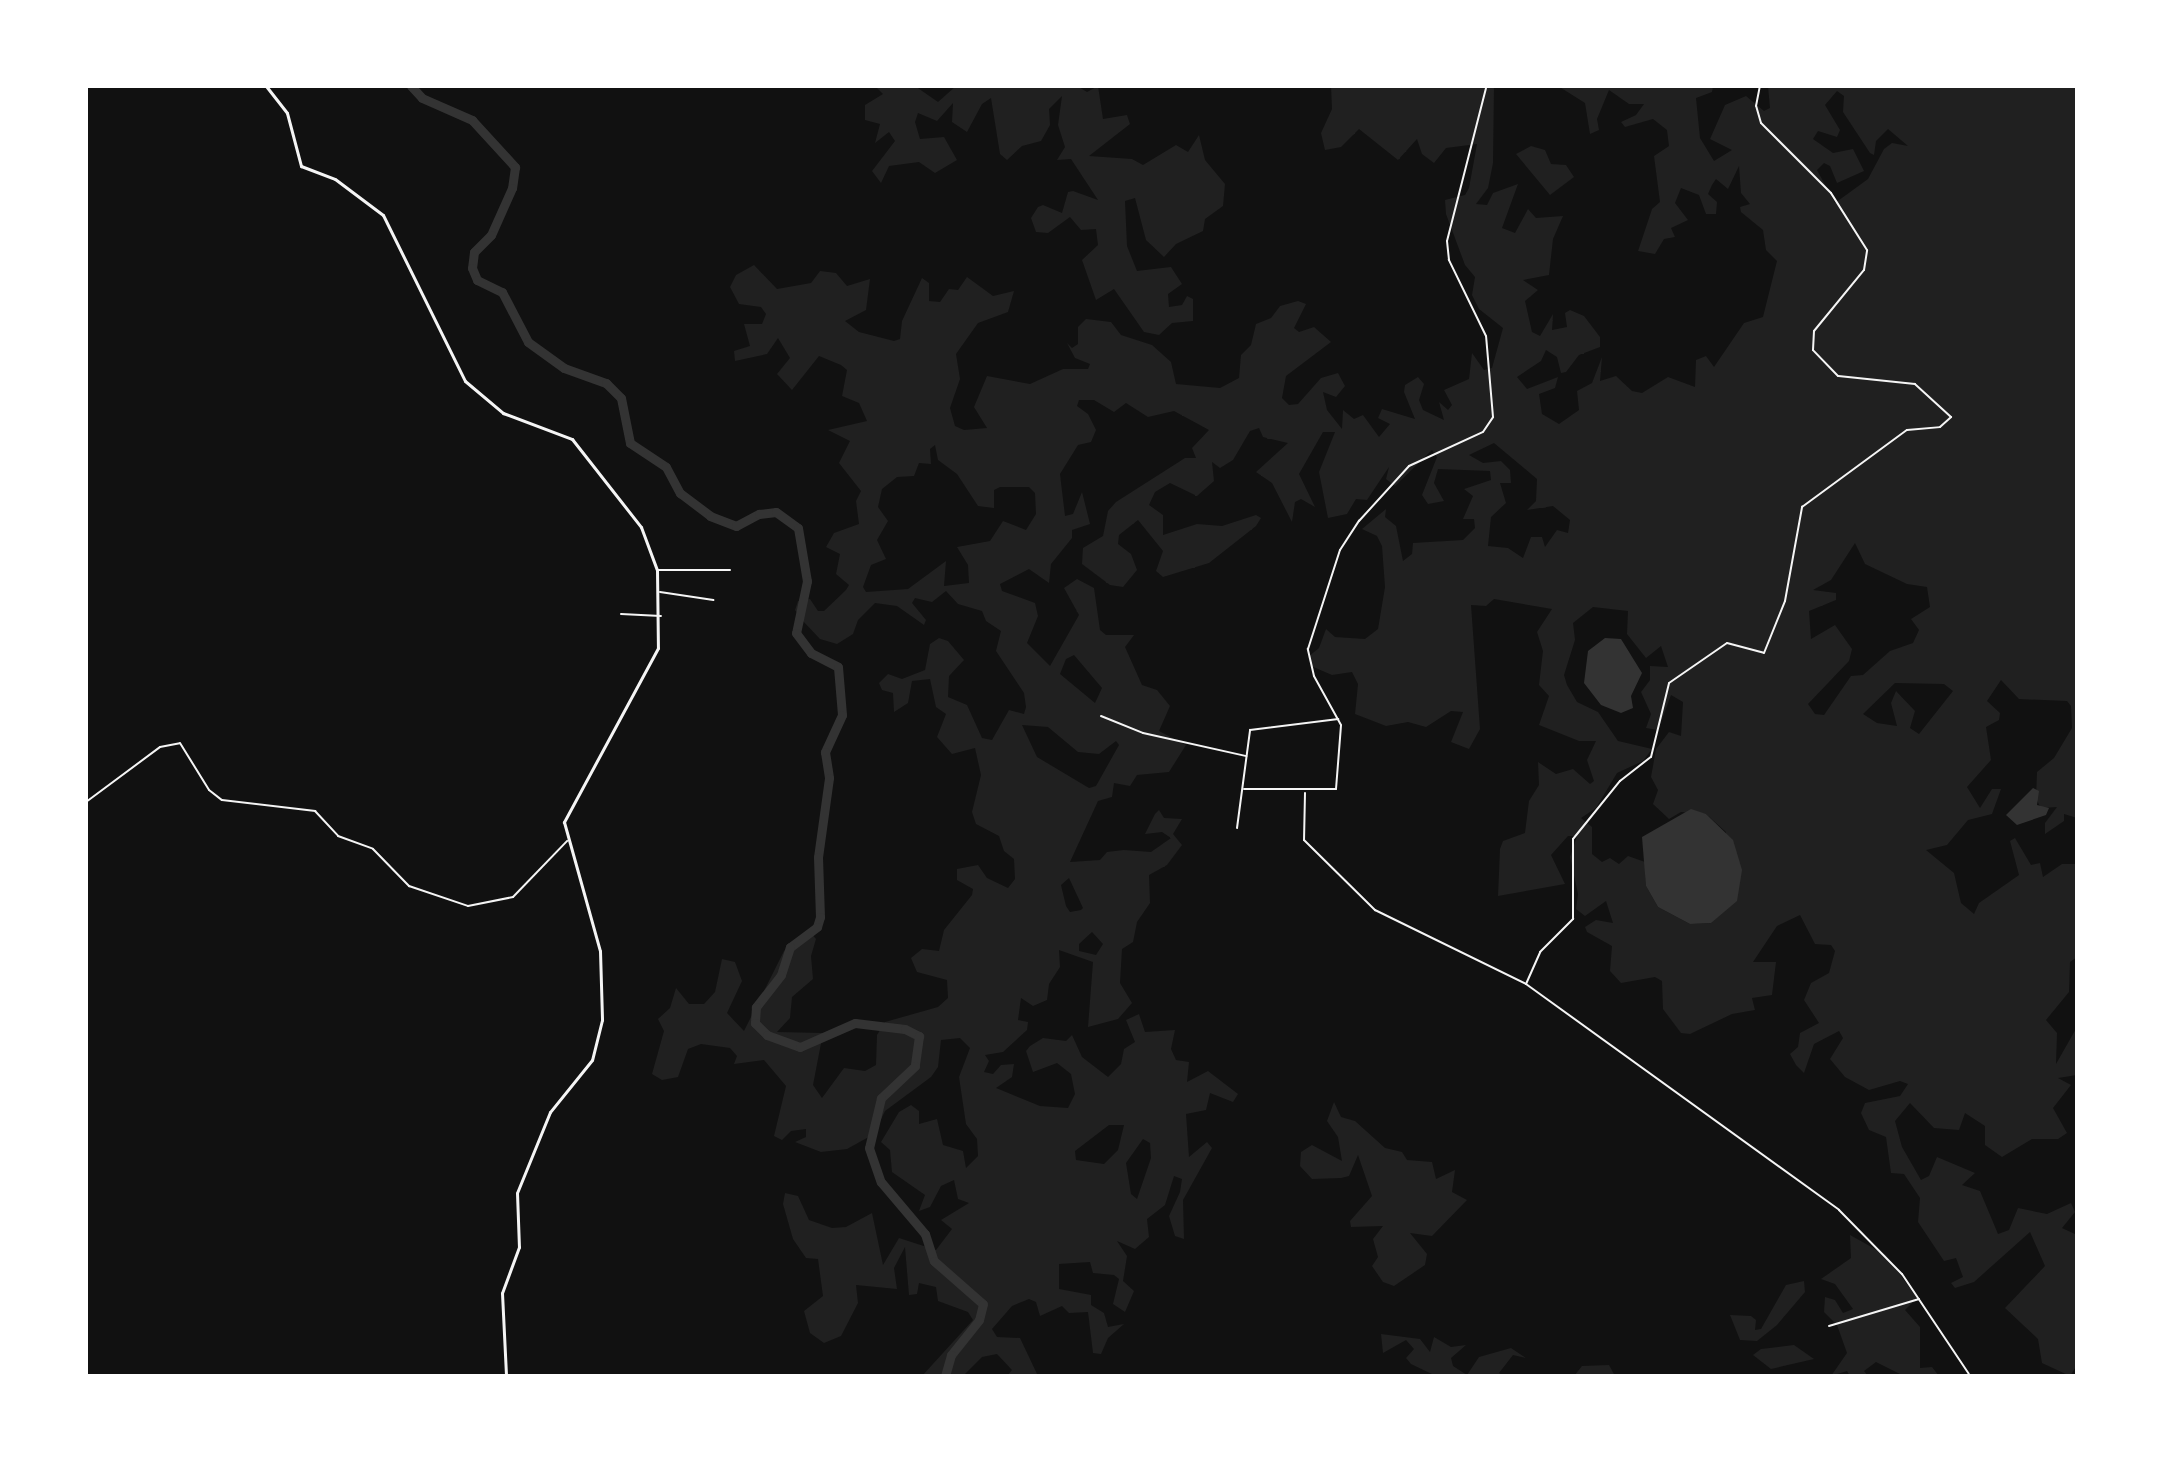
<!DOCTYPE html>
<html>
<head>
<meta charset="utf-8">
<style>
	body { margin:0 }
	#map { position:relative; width:2163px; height:1462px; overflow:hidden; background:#111; font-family:Lato,sans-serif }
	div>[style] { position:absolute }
	.green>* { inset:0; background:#202020 }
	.water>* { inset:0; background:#333 }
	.river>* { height:9px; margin:-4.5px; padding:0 4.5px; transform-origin:4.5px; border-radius:4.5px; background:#333 }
	.minor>* { height:2px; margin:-1px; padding:0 1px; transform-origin:1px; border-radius:1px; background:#f5f5f5 }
	.primary>* { height:3px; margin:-1.5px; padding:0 1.5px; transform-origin:1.5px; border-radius:1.5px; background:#f5f5f5 }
	.trunk>* { height:3px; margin:-1.5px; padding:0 1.5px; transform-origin:1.5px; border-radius:1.5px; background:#f5f5f5 }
	span { translate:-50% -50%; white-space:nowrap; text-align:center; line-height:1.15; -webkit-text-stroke:6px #fff; paint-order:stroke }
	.frame { position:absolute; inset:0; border:88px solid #fff; pointer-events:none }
</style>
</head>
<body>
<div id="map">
	<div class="green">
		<i style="clip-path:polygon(875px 86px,915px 86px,938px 102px,956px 86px,1077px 86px,1087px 92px,1098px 86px,1103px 119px,1127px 115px,1130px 124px,1089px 156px,1132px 159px,1143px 165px,1176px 145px,1188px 152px,1199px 135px,1205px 160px,1225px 184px,1223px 206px,1205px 219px,1203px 231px,1176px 244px,1164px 257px,1146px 240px,1135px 198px,1125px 201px,1127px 246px,1137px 271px,1171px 267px,1182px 284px,1168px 294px,1169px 307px,1182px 305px,1187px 296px,1193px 299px,1193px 321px,1172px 323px,1159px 335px,1144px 332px,1114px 289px,1096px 300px,1082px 260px,1098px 245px,1096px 229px,1081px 230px,1070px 217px,1048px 233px,1036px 232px,1031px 218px,1038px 207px,1043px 205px,1062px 213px,1068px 192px,1073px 191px,1098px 200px,1071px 159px,1057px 160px,1065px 147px,1058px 125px,1062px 96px,1049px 109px,1050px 125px,1041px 141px,1022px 146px,1007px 160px,1000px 154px,991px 98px,982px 104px,967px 132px,952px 122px,953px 103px,937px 121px,918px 113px,915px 122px,920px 139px,944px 137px,957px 160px,935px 173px,919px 162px,889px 166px,881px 183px,872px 171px,895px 141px,889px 132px,875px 143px,880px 124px,865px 120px,865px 105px,883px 94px)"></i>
		<i style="clip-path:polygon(evenodd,1331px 86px,1494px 86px,1493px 163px,1488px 188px,1476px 204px,1487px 205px,1493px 193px,1518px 184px,1502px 228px,1515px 233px,1528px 209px,1536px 218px,1563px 216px,1553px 239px,1549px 275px,1523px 280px,1538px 290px,1525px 301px,1532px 332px,1540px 336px,1553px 314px,1552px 330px,1567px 327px,1565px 313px,1570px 310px,1584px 316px,1600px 337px,1600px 347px,1579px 355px,1566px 372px,1561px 373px,1557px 357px,1546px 350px,1541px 361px,1517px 377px,1527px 389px,1558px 377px,1555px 388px,1539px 394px,1542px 414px,1559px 424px,1579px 410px,1577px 391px,1592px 383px,1602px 357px,1600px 381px,1616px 376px,1632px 391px,1642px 393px,1668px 377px,1695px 387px,1696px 360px,1706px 356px,1714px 367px,1744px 323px,1763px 317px,1777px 261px,1766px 250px,1763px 230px,1741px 212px,1740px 207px,1750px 204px,1741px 193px,1739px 166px,1728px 189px,1716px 179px,1712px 185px,1708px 194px,1717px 202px,1716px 214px,1706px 214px,1699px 195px,1681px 188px,1675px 203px,1688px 220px,1671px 228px,1675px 237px,1664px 239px,1655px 254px,1638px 251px,1652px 209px,1660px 202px,1654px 156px,1669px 146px,1667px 130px,1653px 119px,1625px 127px,1621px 122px,1636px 115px,1644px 104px,1629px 104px,1609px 90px,1597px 119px,1599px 130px,1590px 134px,1585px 103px,1558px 86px,1713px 86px,1712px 92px,1696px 98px,1700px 138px,1714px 161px,1732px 150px,1710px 139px,1725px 105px,1746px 96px,1764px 111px,1770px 108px,1768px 86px,2077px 86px,2077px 818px,2064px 814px,2064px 821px,2045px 834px,2045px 823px,2057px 807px,2041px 808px,2036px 799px,2037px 772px,2054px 758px,2072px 728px,2071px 706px,2067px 701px,2019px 699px,2001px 680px,1987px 701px,2000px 713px,1999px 720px,1986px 727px,1991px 760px,1967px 787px,1980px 808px,1992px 789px,2001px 789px,1992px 814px,1968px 820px,1947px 845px,1926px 850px,1954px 873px,1961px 903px,1974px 914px,1979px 903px,2019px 875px,2010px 841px,2015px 838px,2031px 865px,2040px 863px,2043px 877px,2062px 864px,2077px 864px,2077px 957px,2070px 962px,2069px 992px,2046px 1020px,2057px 1033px,2056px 1064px,2077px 1027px,2077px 1075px,2058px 1078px,2071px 1085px,2053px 1108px,2067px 1133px,2058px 1139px,2032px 1139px,2002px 1157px,1985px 1145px,1985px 1126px,1965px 1113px,1959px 1130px,1934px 1128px,1910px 1103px,1895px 1121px,1902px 1147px,1921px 1180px,1929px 1176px,1937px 1157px,1975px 1173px,1962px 1185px,1980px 1191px,1998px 1234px,2009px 1230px,2018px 1208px,2047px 1214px,2071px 1203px,2075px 1212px,2062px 1228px,2077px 1235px,2077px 1365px,2070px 1376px,2042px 1363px,2038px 1339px,2005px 1308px,2045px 1266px,2030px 1232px,1974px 1282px,1955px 1288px,1951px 1283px,1963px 1277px,1956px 1258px,1944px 1261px,1918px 1222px,1920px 1198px,1904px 1174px,1891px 1173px,1886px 1137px,1869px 1130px,1861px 1113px,1865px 1103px,1900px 1096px,1908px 1084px,1900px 1081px,1869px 1090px,1845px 1077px,1830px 1059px,1843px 1038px,1839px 1031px,1814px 1044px,1804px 1073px,1796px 1065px,1790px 1054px,1798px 1047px,1800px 1033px,1819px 1023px,1804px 1000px,1811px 983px,1829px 973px,1835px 951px,1831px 945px,1815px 944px,1800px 915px,1777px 926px,1753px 962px,1776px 962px,1772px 995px,1752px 998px,1755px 1010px,1732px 1014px,1690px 1034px,1681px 1033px,1663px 1009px,1662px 981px,1655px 977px,1621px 983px,1610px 971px,1612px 946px,1587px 932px,1585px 927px,1596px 920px,1613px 923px,1606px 901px,1585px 916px,1576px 909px,1578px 894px,1570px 857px,1577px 836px,1568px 836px,1551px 855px,1565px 884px,1498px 896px,1500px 849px,1503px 841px,1525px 833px,1529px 801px,1539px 785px,1538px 762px,1556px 774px,1573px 769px,1590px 784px,1594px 781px,1587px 760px,1596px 741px,1579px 741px,1539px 725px,1549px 696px,1539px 685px,1543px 651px,1537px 632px,1552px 609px,1494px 599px,1486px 606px,1471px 605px,1480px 729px,1469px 749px,1451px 742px,1463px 712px,1451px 711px,1426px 727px,1408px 722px,1386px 726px,1355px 714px,1358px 684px,1352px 672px,1332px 675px,1311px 666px,1308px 657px,1319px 648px,1326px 629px,1335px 637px,1365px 639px,1378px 629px,1385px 587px,1382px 546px,1377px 536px,1362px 529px,1386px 509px,1385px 517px,1396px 526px,1403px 561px,1412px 554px,1413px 543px,1463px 540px,1475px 528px,1474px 519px,1463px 519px,1473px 496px,1464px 489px,1491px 480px,1490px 471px,1438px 469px,1434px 483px,1444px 501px,1428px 504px,1422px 495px,1437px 457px,1432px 450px,1395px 486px,1386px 479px,1389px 467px,1367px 500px,1356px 499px,1347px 514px,1328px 518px,1319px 472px,1335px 432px,1323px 432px,1299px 474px,1315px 507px,1301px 499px,1295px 502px,1292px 522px,1272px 483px,1256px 472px,1288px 443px,1263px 437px,1259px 428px,1250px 431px,1233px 460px,1220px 468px,1212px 462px,1214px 481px,1197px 496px,1170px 483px,1155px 492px,1149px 505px,1163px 515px,1163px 535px,1197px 524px,1222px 526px,1256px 515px,1261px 518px,1256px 526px,1209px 563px,1163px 577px,1156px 571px,1163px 551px,1138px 520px,1119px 535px,1118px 544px,1131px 554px,1137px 570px,1123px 587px,1110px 585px,1082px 564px,1083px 548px,1103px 536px,1108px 511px,1116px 502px,1185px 458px,1196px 458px,1192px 448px,1209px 430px,1174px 411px,1148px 417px,1126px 403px,1114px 412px,1094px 400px,1079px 400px,1077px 406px,1088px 414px,1096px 430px,1091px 442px,1078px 445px,1060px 474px,1065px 516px,1073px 514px,1082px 492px,1090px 524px,1072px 530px,1072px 538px,1051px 564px,1049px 583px,1029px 569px,1000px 584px,1002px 591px,1035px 603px,1038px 616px,1027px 643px,1050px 666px,1079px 615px,1064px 588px,1077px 579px,1094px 588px,1100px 630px,1106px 635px,1134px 635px,1125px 647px,1142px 685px,1157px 690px,1170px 706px,1159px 731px,1186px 745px,1169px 772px,1137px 775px,1130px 786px,1114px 783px,1112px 797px,1098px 801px,1070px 862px,1100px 860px,1107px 852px,1124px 850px,1151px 852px,1171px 838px,1162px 832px,1145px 834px,1155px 814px,1159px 810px,1164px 818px,1182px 819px,1173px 834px,1182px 845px,1167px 865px,1149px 875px,1150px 903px,1137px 922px,1133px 942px,1122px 949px,1120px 983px,1132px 1003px,1118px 1019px,1088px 1027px,1093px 962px,1059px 950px,1060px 967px,1049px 984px,1047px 1000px,1033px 1006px,1021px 998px,1018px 1020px,1028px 1022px,1027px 1030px,1003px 1052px,985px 1055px,989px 1061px,984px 1072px,993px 1074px,1001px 1065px,1014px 1064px,1012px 1077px,996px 1088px,1040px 1106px,1068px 1108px,1075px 1094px,1071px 1074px,1057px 1063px,1033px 1072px,1026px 1051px,1030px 1046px,1043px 1038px,1066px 1041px,1072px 1035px,1082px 1057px,1108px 1077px,1121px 1064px,1124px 1049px,1135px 1042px,1126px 1020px,1139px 1014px,1145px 1032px,1175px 1030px,1171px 1049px,1176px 1060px,1189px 1062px,1187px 1082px,1208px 1071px,1238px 1094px,1233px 1102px,1210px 1093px,1206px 1110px,1186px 1114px,1189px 1157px,1207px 1142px,1212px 1148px,1183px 1200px,1184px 1239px,1175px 1236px,1169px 1216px,1180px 1192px,1182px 1179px,1174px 1176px,1165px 1205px,1147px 1219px,1149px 1237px,1135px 1249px,1117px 1241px,1127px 1256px,1123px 1281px,1134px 1291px,1125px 1312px,1113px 1304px,1119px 1279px,1114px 1275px,1093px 1273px,1090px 1262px,1059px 1264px,1059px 1289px,1091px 1295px,1091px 1305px,1104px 1313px,1108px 1327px,1124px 1324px,1108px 1338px,1101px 1354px,1093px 1353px,1088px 1312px,1069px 1313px,1062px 1306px,1040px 1316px,1036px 1302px,1029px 1299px,1012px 1306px,992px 1329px,997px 1337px,1020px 1338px,1038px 1376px,1007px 1376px,1012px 1370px,997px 1354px,982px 1357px,963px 1376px,922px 1376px,973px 1320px,968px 1312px,938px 1301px,936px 1287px,919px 1283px,917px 1294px,909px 1295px,905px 1247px,894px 1268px,897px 1289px,856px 1285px,858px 1303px,841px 1336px,824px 1343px,810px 1333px,804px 1311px,823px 1296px,818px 1259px,806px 1258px,793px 1239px,783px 1204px,785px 1193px,798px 1196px,809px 1220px,832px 1228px,846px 1227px,872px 1213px,883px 1265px,899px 1238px,936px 1250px,952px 1229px,941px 1220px,969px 1203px,958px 1199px,954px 1180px,941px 1186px,930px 1207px,919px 1211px,925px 1195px,892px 1172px,890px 1150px,881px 1142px,899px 1112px,911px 1105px,919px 1111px,919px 1124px,937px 1119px,943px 1145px,963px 1151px,966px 1168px,978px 1156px,977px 1139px,966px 1124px,959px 1077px,970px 1048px,960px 1038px,941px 1040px,938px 1067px,931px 1077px,885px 1111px,874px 1134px,847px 1149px,821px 1152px,795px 1142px,806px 1137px,806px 1129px,791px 1131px,782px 1140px,774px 1136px,786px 1086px,764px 1060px,734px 1064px,737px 1056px,730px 1048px,701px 1044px,688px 1049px,678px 1077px,662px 1080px,652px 1074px,664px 1031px,658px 1019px,670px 1008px,676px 988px,689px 1004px,704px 1004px,715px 992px,722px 959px,735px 962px,742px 981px,727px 1013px,744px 1031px,784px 951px,810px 932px,816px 939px,811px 956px,813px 979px,792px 997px,790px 1018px,777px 1032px,823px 1033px,813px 1085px,822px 1098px,844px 1068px,865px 1071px,876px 1065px,877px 1035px,885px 1022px,938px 1007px,948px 998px,947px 980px,917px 972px,911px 958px,922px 949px,939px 951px,944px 930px,972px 895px,973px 889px,957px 880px,957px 869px,978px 865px,987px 878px,1008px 888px,1015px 879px,1014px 859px,1004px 851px,999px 836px,976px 824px,972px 812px,981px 775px,975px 748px,952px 754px,937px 737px,946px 714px,936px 707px,930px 679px,912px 681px,908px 703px,894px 712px,893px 693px,882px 690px,879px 683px,888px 674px,902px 679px,925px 670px,930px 644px,939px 638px,948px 641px,964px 660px,949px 676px,948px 697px,967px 705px,982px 738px,992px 740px,1009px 710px,1024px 714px,1026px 707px,1024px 693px,996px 651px,1001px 631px,986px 621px,982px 611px,958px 604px,946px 591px,932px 602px,915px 598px,912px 603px,926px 620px,924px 625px,897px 606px,875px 603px,858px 620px,853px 634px,837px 644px,820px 639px,802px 620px,795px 610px,798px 601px,810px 599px,818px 611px,824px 611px,846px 590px,849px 585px,836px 574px,840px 554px,826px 547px,834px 533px,859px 524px,856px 501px,861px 491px,839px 463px,850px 441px,828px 430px,867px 421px,859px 403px,842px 396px,847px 370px,841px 365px,819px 356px,792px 390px,777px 374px,790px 358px,778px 338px,767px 354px,735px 361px,734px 351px,750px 346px,744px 324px,762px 324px,766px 314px,761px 307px,739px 304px,730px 287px,736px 275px,754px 265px,777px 289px,811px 283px,820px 271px,836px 273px,847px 286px,870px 279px,866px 310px,845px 321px,859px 332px,894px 341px,900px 339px,902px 321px,922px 278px,929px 283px,929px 301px,940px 302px,949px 289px,958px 290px,967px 277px,993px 296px,1014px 291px,1008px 312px,978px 323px,956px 354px,960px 379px,950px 408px,955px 426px,964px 430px,987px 428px,974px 407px,987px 376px,1030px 384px,1063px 369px,1088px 369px,1090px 364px,1075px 358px,1067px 343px,1072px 348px,1078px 344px,1078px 327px,1086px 319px,1111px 322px,1121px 335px,1152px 345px,1171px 362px,1176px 384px,1220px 388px,1239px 378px,1241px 355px,1251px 345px,1256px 324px,1271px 318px,1280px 306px,1298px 301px,1306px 304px,1294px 328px,1299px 332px,1314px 327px,1331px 342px,1286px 376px,1282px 398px,1289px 405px,1298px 404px,1321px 378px,1338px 373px,1345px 386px,1336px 397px,1323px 392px,1327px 410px,1342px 429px,1343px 410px,1354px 419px,1363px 415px,1379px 437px,1390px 424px,1378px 418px,1382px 409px,1415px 419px,1404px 392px,1405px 385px,1418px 377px,1424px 384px,1419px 400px,1423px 410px,1444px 420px,1439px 402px,1448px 410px,1452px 405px,1444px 390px,1469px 379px,1472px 353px,1484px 370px,1492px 368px,1503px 328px,1479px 309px,1472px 295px,1475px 277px,1465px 265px,1446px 214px,1445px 200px,1465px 195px,1469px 188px,1477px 144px,1446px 148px,1434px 163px,1422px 154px,1417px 139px,1398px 160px,1359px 129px,1341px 147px,1325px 150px,1321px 133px,1332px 109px,1331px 86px,1837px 91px,1844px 96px,1843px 112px,1870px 153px,1874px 155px,1876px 141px,1888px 129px,1908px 146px,1892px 143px,1884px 149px,1868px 179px,1835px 203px,1817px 170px,1824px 163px,1830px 166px,1837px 183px,1864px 171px,1853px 149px,1833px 153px,1813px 139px,1818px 131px,1837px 137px,1840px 130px,1825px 105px,1837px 91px,1331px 86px,1494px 443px,1537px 479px,1536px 501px,1527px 510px,1553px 506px,1570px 520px,1568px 533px,1557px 530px,1545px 547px,1542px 537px,1531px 537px,1523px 558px,1508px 548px,1488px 546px,1491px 517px,1506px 503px,1500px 483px,1511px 483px,1510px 470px,1501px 461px,1483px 463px,1469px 455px,1494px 443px,1331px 86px,935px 445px,938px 460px,957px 474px,978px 506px,994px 508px,994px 490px,1000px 487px,1029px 487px,1035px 493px,1036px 514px,1026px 530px,1003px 521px,990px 541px,957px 547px,968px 565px,969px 583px,944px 586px,946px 561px,908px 589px,866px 592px,863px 587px,871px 565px,886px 559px,877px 540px,888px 521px,878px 507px,882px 489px,897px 477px,914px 476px,919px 463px,931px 464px,930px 449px,935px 445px,1331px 86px,1855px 543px,1865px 564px,1907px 584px,1927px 587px,1930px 607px,1911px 619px,1919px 630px,1913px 643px,1890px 651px,1863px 675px,1851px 676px,1824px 715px,1815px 714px,1808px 704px,1849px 661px,1852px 649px,1835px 625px,1811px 639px,1809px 611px,1836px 600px,1836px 593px,1813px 590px,1831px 580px,1855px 543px,1331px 86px,1593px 607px,1628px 611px,1627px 634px,1646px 658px,1661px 646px,1668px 667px,1650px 666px,1650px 680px,1641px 692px,1651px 714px,1646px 728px,1658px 730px,1671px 695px,1683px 702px,1681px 736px,1669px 732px,1656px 749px,1651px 777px,1658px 790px,1653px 804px,1669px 819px,1681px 812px,1706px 814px,1726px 832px,1711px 923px,1690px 924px,1658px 907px,1646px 886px,1645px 862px,1628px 856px,1619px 864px,1610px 858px,1602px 862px,1592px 854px,1592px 827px,1581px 818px,1596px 808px,1617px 773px,1643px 761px,1652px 749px,1618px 741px,1598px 712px,1577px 702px,1567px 685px,1564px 675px,1575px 640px,1573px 623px,1593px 607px,1331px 86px,1074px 655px,1102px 688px,1095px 703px,1060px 674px,1066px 659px,1074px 655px,1331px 86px,1895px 683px,1944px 684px,1953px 691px,1919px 734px,1910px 728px,1915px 711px,1896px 691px,1891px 703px,1897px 726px,1877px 723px,1863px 714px,1895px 683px,1331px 86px,1022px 725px,1048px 727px,1078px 752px,1099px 754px,1116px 741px,1119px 745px,1096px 786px,1089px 788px,1037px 757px,1022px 725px,1331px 86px,1069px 878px,1083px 908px,1081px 910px,1070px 912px,1066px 906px,1061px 885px,1069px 878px,1331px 86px,1092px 932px,1103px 944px,1096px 955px,1079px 951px,1079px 944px,1092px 932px,1331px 86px,1109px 1125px,1124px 1125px,1118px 1150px,1104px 1164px,1076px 1160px,1075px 1151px,1109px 1125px,1331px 86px,1143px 1139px,1150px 1143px,1151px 1158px,1137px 1199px,1131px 1194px,1126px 1163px,1143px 1139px)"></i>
		<i style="clip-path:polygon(1531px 146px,1545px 150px,1551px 164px,1566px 165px,1574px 177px,1550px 195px,1516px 154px)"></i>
		<i style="clip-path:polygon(1334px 1102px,1341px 1117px,1355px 1121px,1385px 1148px,1402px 1152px,1407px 1160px,1432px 1162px,1436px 1179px,1455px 1170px,1452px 1192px,1467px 1200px,1432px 1236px,1410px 1233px,1427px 1254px,1425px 1265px,1394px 1286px,1383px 1282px,1372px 1266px,1378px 1257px,1373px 1239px,1383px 1226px,1351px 1227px,1350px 1221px,1372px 1196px,1358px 1155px,1349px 1176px,1341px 1178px,1312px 1179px,1300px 1166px,1301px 1152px,1312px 1145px,1342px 1161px,1338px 1137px,1327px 1121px)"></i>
		<i style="clip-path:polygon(1850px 1235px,1886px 1255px,1917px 1298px,1905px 1310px,1920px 1327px,1920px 1368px,1932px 1367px,1939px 1376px,1904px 1376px,1876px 1362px,1864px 1371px,1868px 1376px,1850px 1376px,1847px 1371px,1831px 1376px,1847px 1353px,1837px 1325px,1824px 1312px,1825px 1297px,1835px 1300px,1843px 1313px,1853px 1309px,1835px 1284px,1821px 1279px,1851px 1258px)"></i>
		<i style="clip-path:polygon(1804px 1281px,1805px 1292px,1777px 1325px,1757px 1341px,1740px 1340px,1730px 1315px,1751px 1316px,1756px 1320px,1755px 1330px,1761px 1329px,1786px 1285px)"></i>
		<i style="clip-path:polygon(1381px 1334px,1420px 1339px,1430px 1352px,1434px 1337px,1451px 1347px,1466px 1345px,1451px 1358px,1453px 1366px,1467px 1375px,1479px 1357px,1511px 1348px,1526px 1358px,1513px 1355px,1499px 1373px,1504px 1376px,1436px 1376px,1411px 1364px,1406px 1358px,1414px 1349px,1406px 1340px,1383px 1353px)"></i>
		<i style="clip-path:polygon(1794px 1345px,1814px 1359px,1771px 1369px,1753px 1355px,1761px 1349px)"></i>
		<i style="clip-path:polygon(1609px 1365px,1615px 1376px,1574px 1376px,1582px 1366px)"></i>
	</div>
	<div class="water">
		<i style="clip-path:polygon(1605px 638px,1621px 639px,1642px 673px,1631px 696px,1633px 708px,1621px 713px,1601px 705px,1584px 683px,1588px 651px)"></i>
		<i style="clip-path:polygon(2033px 788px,2039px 791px,2037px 805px,2049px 808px,2046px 815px,2017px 825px,2006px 815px)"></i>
		<i style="clip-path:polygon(1691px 809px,1706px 814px,1733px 840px,1742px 870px,1737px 901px,1711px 923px,1690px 924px,1658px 907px,1646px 886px,1642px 837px)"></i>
	</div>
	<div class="river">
		<i style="left:411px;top:86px;width:16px;rotate:47deg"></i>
		<i style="left:422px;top:98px;width:55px;rotate:23.7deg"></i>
		<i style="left:472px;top:120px;width:64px;rotate:47.5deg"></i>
		<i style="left:515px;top:167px;width:21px;rotate:98deg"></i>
		<i style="left:512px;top:188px;width:51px;rotate:114.1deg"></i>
		<i style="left:491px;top:235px;width:24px;rotate:135deg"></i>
		<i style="left:474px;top:252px;width:16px;rotate:97deg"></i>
		<i style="left:472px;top:268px;width:13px;rotate:67deg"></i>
		<i style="left:477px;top:280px;width:28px;rotate:26deg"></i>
		<i style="left:502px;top:292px;width:56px;rotate:62.5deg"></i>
		<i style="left:528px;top:342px;width:44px;rotate:35.8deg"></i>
		<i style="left:564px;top:368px;width:45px;rotate:19.7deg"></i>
		<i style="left:606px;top:383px;width:21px;rotate:45deg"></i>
		<i style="left:621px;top:398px;width:46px;rotate:78.7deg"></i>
		<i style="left:630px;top:443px;width:43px;rotate:33.7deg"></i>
		<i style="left:666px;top:467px;width:30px;rotate:62deg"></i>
		<i style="left:680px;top:493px;width:38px;rotate:37deg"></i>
		<i style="left:710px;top:516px;width:28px;rotate:21deg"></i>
		<i style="left:736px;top:526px;width:26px;rotate:-28deg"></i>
		<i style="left:759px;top:514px;width:17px;rotate:-7deg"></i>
		<i style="left:776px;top:512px;width:27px;rotate:36deg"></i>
		<i style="left:798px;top:528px;width:54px;rotate:80.4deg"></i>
		<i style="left:807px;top:581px;width:53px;rotate:101.9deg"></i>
		<i style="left:796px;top:633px;width:25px;rotate:53deg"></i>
		<i style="left:811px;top:653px;width:30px;rotate:27deg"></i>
		<i style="left:838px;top:667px;width:48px;rotate:85.2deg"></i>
		<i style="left:842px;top:715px;width:41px;rotate:114.7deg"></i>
		<i style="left:825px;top:752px;width:26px;rotate:81deg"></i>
		<i style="left:829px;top:778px;width:80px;rotate:97.9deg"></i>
		<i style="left:818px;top:857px;width:60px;rotate:88.1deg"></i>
		<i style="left:820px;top:917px;width:10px;rotate:107deg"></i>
		<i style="left:817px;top:927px;width:34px;rotate:143deg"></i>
		<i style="left:790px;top:947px;width:29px;rotate:108deg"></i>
		<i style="left:781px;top:975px;width:41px;rotate:128deg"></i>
		<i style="left:756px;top:1007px;width:16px;rotate:94deg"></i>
		<i style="left:755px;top:1023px;width:17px;rotate:45deg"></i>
		<i style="left:767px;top:1035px;width:35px;rotate:20deg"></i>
		<i style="left:800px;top:1047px;width:60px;rotate:-23.6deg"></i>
		<i style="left:855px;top:1023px;width:50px;rotate:6.8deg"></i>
		<i style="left:905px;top:1029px;width:16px;rotate:27deg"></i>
		<i style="left:919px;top:1036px;width:30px;rotate:98deg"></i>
		<i style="left:915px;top:1066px;width:47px;rotate:136.7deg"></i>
		<i style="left:881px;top:1098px;width:51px;rotate:103.5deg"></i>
		<i style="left:869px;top:1148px;width:36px;rotate:71deg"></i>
		<i style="left:881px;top:1182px;width:68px;rotate:49.8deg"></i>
		<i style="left:925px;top:1234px;width:28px;rotate:72deg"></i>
		<i style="left:934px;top:1261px;width:65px;rotate:41.3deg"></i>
		<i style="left:983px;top:1304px;width:16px;rotate:104deg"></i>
		<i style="left:979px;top:1320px;width:45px;rotate:128.7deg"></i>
		<i style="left:951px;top:1355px;width:22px;rotate:106deg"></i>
	</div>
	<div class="minor">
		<i style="left:658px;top:570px;width:72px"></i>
		<i style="left:660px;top:592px;width:54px;rotate:8.6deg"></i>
		<i style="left:621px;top:614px;width:40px;rotate:2.9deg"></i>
		<i style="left:1101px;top:716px;width:45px;rotate:22deg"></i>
		<i style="left:1143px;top:733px;width:106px;rotate:12.6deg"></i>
		<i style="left:1244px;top:789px;width:92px"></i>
		<i style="left:1336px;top:789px;width:64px;rotate:-85.5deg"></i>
		<i style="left:1341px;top:725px;width:56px;rotate:-118.9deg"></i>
		<i style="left:1314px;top:676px;width:28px;rotate:-103deg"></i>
		<i style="left:1308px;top:649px;width:104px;rotate:-72.1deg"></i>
		<i style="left:1340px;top:550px;width:35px;rotate:-57deg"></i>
		<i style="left:1359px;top:521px;width:74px;rotate:-47.7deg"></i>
		<i style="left:1409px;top:466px;width:81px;rotate:-24.7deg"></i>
		<i style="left:1483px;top:432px;width:18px;rotate:-56deg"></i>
		<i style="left:1493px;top:417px;width:81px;rotate:-94.9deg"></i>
		<i style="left:1486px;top:336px;width:85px;rotate:-116deg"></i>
		<i style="left:1449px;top:260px;width:19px;rotate:-96deg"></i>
		<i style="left:1447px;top:241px;width:158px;rotate:-75.7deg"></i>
		<i style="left:1305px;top:793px;width:47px;rotate:91.2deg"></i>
		<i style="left:1304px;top:840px;width:100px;rotate:44.6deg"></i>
		<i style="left:1375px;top:910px;width:168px;rotate:26.1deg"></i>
		<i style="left:1526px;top:984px;width:386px;rotate:35.8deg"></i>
		<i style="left:1839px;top:1210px;width:90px;rotate:45.5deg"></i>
		<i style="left:1902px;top:1274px;width:120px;rotate:56.2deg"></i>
		<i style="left:86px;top:802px;width:92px;rotate:-36.6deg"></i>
		<i style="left:160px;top:747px;width:20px;rotate:-11deg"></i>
		<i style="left:180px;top:743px;width:55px;rotate:58.3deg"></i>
		<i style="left:209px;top:790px;width:16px;rotate:38deg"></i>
		<i style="left:222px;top:800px;width:94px;rotate:6.7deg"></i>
		<i style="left:315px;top:811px;width:34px;rotate:47deg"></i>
		<i style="left:338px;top:836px;width:37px;rotate:20deg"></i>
		<i style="left:373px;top:849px;width:52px;rotate:45.8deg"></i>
		<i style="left:409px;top:886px;width:62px;rotate:18.7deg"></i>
		<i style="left:468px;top:906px;width:46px;rotate:-11.3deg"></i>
		<i style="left:513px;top:897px;width:78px;rotate:-46deg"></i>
		<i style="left:1237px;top:828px;width:99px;rotate:-82.4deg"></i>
		<i style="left:1250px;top:730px;width:89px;rotate:-7.1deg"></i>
		<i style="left:1526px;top:984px;width:35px;rotate:-66deg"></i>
		<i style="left:1540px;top:952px;width:47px;rotate:-45deg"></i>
		<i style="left:1573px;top:919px;width:80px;rotate:-90deg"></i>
		<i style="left:1573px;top:839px;width:75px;rotate:-51deg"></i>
		<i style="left:1620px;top:781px;width:39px;rotate:-38deg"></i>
		<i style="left:1651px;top:757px;width:76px;rotate:-76.3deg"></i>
		<i style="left:1669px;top:683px;width:70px;rotate:-34.6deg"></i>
		<i style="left:1727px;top:643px;width:38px;rotate:15deg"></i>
		<i style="left:1764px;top:653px;width:56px;rotate:-68deg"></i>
		<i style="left:1785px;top:601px;width:96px;rotate:-79.7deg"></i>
		<i style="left:1802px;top:507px;width:130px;rotate:-36.3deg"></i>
		<i style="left:1907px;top:430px;width:33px;rotate:-5deg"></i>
		<i style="left:1940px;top:427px;width:15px;rotate:-42deg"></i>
		<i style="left:1951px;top:417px;width:49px;rotate:-137.5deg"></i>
		<i style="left:1915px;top:384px;width:77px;rotate:-174.1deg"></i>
		<i style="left:1838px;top:376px;width:36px;rotate:-134deg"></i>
		<i style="left:1813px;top:350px;width:19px;rotate:-87deg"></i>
		<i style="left:1814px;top:331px;width:79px;rotate:-50.7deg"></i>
		<i style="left:1864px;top:270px;width:20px;rotate:-81deg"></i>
		<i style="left:1867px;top:250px;width:67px;rotate:-122.3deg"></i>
		<i style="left:1831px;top:193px;width:99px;rotate:-135deg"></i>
		<i style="left:1761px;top:123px;width:18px;rotate:-106deg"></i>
		<i style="left:1756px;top:106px;width:20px;rotate:-79deg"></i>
		<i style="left:1829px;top:1326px;width:94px;rotate:-16.7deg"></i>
	</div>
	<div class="primary">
		<i style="left:266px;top:86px;width:34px;rotate:52deg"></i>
		<i style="left:287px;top:113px;width:55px;rotate:75.2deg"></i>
		<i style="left:301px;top:166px;width:36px;rotate:21deg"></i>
		<i style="left:335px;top:179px;width:60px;rotate:36.9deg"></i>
		<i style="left:383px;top:215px;width:185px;rotate:63.7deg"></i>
		<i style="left:465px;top:381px;width:50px;rotate:40.1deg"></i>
		<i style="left:503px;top:413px;width:74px;rotate:20.6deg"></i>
		<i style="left:572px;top:439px;width:112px;rotate:51.9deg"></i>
		<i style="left:641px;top:527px;width:46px;rotate:69.6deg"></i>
		<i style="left:657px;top:570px;width:78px;rotate:89.3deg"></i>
		<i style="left:658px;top:648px;width:198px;rotate:118.4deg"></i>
		<i style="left:564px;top:822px;width:134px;rotate:74.4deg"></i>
		<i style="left:600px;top:951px;width:69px;rotate:88.3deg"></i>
		<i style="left:602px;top:1020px;width:41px;rotate:104deg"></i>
		<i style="left:592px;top:1060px;width:67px;rotate:128.9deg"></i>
		<i style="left:550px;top:1112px;width:87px;rotate:112.2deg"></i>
		<i style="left:517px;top:1193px;width:54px;rotate:87.9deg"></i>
		<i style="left:519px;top:1247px;width:49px;rotate:110.3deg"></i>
		<i style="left:502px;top:1293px;width:83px;rotate:87.2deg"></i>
	</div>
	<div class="trunk">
		<i style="left:1962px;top:1376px;width:22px"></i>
	</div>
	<div class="frame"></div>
</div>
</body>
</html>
